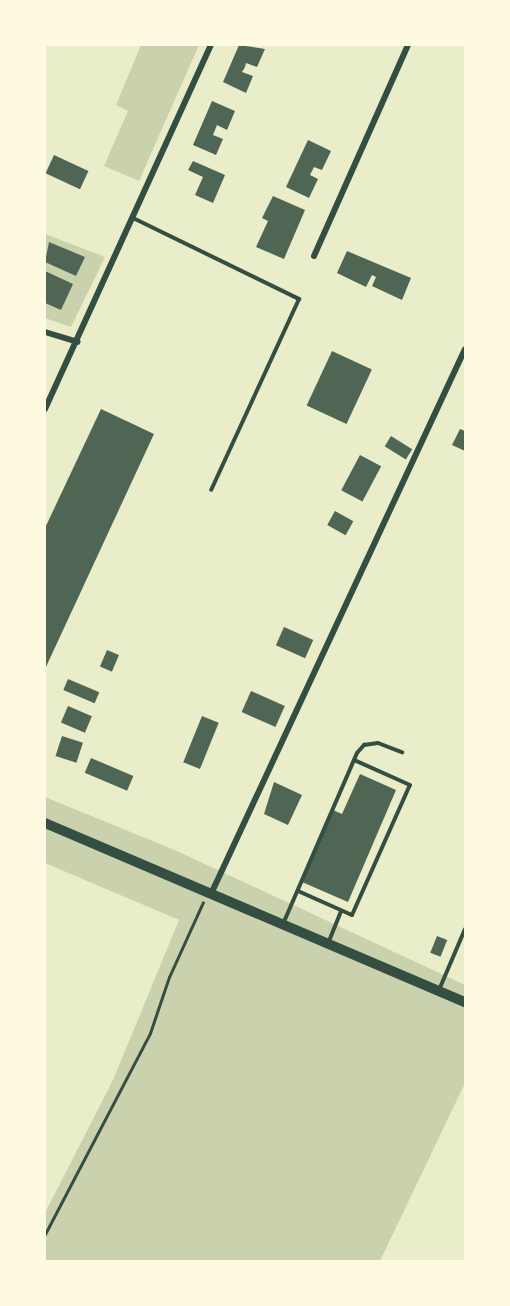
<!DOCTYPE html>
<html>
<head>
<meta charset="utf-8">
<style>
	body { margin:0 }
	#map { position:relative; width:510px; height:1306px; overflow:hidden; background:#e9edc9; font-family:Cabin,sans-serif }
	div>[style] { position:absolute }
	.green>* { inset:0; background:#cad2ad }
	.building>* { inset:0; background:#4f6655; transform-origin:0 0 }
	.path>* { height:3px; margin:-1.5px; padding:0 1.5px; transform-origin:1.5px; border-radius:1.5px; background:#344e41 }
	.service>* { height:4px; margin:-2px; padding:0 2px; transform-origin:2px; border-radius:2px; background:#344e41 }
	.minor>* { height:6px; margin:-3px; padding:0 3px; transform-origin:3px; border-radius:3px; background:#344e41 }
	.secondary>* { height:10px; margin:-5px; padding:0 5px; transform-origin:5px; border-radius:5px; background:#344e41 }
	span { translate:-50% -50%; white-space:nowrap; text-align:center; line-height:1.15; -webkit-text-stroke:4.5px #fefae0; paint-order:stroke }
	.frame { position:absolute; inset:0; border:46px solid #fefae0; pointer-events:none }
</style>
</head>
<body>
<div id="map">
	<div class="green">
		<i style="clip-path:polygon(141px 45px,199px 45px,139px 181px,104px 166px,128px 111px,116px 105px)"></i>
		<i style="clip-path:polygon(45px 234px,105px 257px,71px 327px,45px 318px)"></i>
		<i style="clip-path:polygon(45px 797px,177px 851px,465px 985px,465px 1083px,380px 1261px,45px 1261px,45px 1213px,113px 1080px,179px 920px,45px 863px)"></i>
	</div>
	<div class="building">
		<i style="clip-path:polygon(239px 45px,265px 49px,257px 67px,246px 63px,245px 67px,242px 72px,253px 76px,246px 93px,223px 82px)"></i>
		<i style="clip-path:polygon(212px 101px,235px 111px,227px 130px,217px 125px,213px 135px,223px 139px,216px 155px,193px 145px)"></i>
		<i style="clip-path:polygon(308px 140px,331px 151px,322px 170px,314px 167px,310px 175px,318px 179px,309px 198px,286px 187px)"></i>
		<i style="left:54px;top:155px;width:38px;height:20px;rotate:25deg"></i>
		<i style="clip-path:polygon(193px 161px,225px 175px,213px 203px,195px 195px,203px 177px,188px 170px)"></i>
		<i style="clip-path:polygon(273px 196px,305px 210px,284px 259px,256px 247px,268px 221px,262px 218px)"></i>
		<i style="clip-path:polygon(49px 242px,85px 257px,76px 276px,45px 262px)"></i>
		<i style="clip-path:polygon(347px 251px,411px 278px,402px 300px,372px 286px,376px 277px,372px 275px,366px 287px,337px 273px)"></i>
		<i style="clip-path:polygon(45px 271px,73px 284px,61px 310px,45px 303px)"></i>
		<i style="left:332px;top:351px;width:44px;height:60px;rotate:25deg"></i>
		<i style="clip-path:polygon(101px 409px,154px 434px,45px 669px,45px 528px)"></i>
		<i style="clip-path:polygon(460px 429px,465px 431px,465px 451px,452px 445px)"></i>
		<i style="left:391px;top:436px;width:25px;height:12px;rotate:32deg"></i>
		<i style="left:360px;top:455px;width:24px;height:40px;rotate:28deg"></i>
		<i style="left:335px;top:511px;width:21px;height:16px;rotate:29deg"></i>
		<i style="left:284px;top:627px;width:32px;height:20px;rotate:24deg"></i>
		<i style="left:107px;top:650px;width:13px;height:18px;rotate:23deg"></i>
		<i style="left:68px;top:679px;width:34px;height:12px;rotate:23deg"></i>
		<i style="left:251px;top:691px;width:37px;height:23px;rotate:24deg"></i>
		<i style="left:68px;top:706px;width:26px;height:18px;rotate:23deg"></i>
		<i style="left:202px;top:716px;width:18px;height:50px;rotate:22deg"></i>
		<i style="left:62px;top:736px;width:22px;height:21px;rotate:18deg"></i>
		<i style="left:91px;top:758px;width:46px;height:16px;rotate:23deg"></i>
		<i style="clip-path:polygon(360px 774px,396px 790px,348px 902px,302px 882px,333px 810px,342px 814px)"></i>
		<i style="clip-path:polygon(274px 782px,302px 795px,288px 825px,264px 814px)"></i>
		<i style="left:437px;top:936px;width:11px;height:18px;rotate:22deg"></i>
	</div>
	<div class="path">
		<i style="left:45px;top:1234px;width:227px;rotate:-62.4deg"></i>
		<i style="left:150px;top:1033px;width:59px;rotate:-71.3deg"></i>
		<i style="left:169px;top:977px;width:82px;rotate:-65.6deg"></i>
	</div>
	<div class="service">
		<i style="left:133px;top:218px;width:185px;rotate:26deg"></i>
		<i style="left:299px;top:299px;width:210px;rotate:114.7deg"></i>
		<i style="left:298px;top:891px;width:59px;rotate:24deg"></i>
		<i style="left:352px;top:915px;width:142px;rotate:-66deg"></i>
		<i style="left:410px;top:785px;width:61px;rotate:-155.9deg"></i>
		<i style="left:283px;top:924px;width:186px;rotate:-66.6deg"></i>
		<i style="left:357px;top:753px;width:11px;rotate:-49deg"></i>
		<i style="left:364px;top:745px;width:14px;rotate:-8deg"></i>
		<i style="left:378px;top:743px;width:26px;rotate:21deg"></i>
		<i style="left:329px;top:941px;width:31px;rotate:-68deg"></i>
		<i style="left:439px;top:990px;width:66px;rotate:-66.9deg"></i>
	</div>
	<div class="minor">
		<i style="left:314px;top:256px;width:231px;rotate:-66deg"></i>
		<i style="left:45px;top:332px;width:34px;rotate:17deg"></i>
		<i style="left:45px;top:409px;width:400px;rotate:-65.5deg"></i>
		<i style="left:211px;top:894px;width:601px;rotate:-65.01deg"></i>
	</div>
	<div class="secondary">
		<i style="left:45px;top:823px;width:457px;rotate:23.1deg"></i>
	</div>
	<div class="frame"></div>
</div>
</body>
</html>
